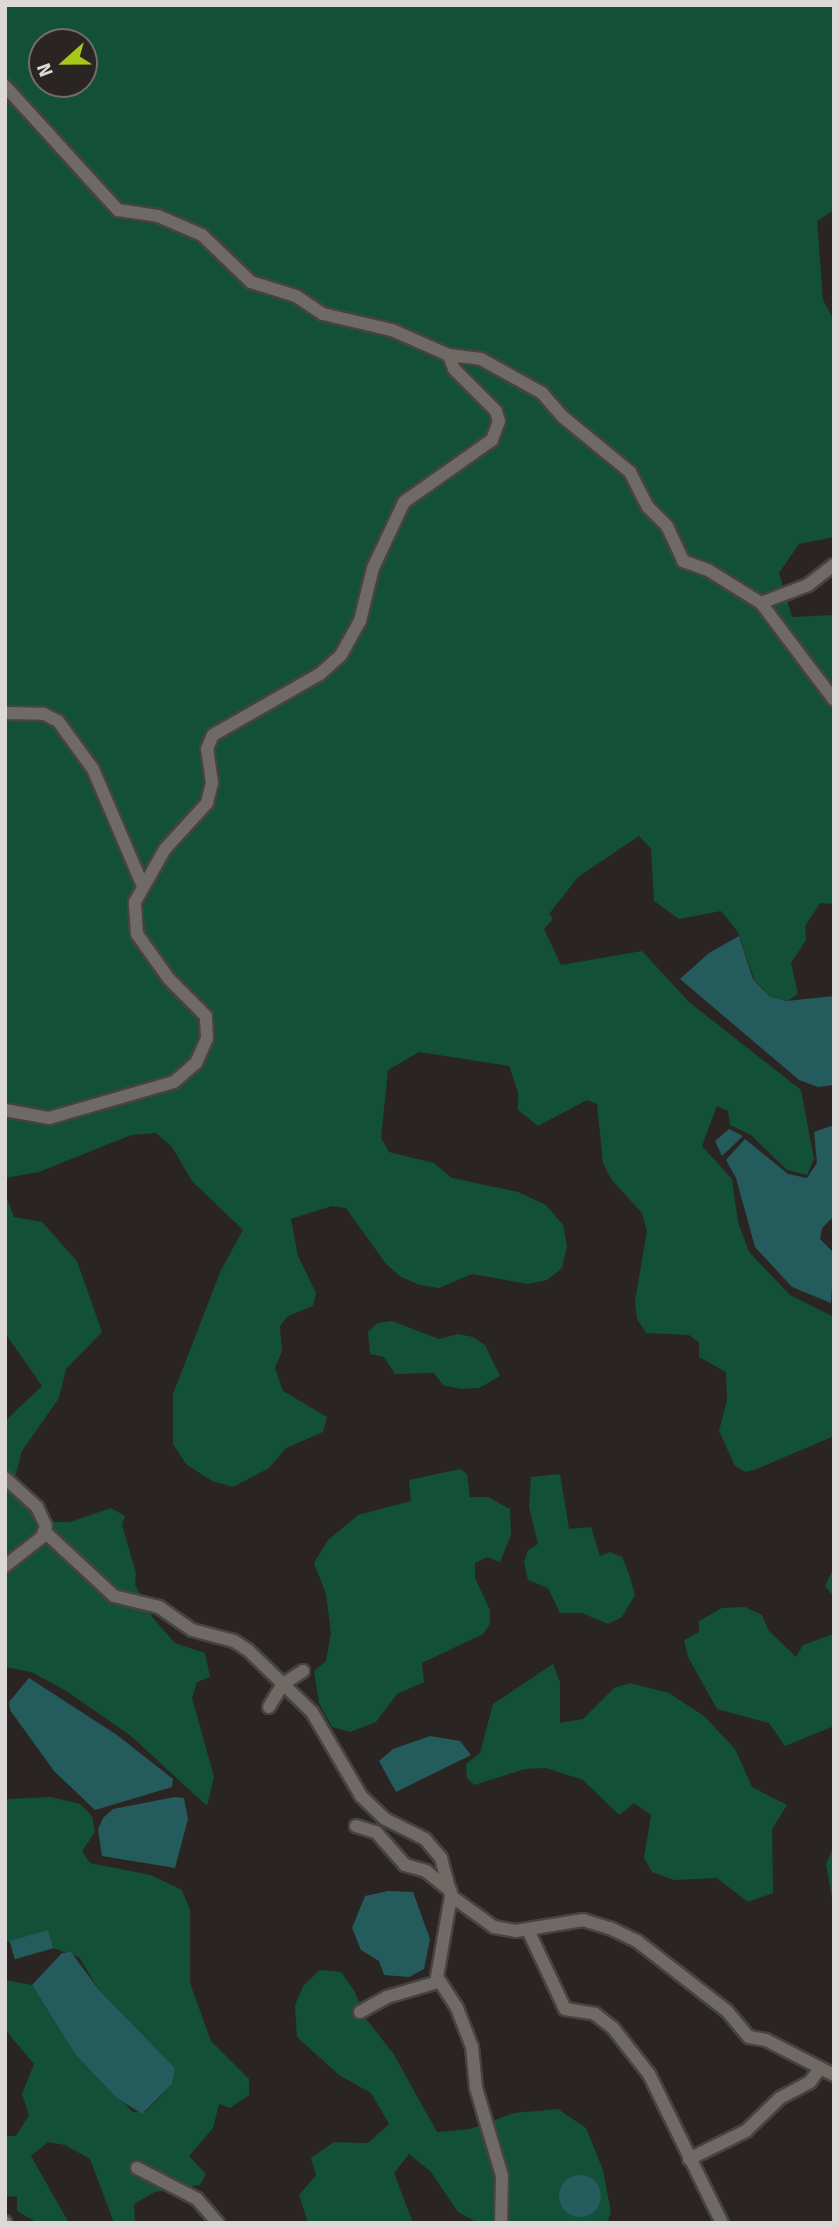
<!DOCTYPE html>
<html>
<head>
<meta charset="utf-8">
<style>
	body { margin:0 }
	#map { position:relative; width:839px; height:2228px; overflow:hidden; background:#2a2522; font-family:"Fira Sans",sans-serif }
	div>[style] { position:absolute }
	.green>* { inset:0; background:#135038 }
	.water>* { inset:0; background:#245c5d; transform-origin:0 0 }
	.round { border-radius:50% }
	.roads { filter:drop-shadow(2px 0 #474341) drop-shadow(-2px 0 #474341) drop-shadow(0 2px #474341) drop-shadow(0 -2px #474341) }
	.minor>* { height:12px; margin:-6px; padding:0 6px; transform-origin:6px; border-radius:6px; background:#706a67 }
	span { translate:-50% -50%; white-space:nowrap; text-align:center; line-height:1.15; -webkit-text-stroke:6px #2a2522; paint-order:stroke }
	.frame { position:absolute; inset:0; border:7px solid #dcd8d7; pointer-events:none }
	.north { position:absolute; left:28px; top:28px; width:70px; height:70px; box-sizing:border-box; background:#2a2522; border:2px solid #716d6a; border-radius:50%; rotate:249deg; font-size:19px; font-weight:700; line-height:28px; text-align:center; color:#dcd8d7 }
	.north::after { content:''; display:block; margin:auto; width:24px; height:32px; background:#a8c71b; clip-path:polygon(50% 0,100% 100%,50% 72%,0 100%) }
</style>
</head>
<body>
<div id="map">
	<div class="green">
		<i style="clip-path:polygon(evenodd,5px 5px,834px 5px,834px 210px,817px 221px,823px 300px,834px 320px,834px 537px,799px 544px,779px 573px,792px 617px,834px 615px,834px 904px,820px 903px,805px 926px,806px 940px,791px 963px,798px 994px,787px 1001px,770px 997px,754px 979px,738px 932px,721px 911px,679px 919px,654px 901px,651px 849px,639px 836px,578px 877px,549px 914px,553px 919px,544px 929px,561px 965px,642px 951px,689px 1002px,801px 1090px,814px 1159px,807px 1175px,787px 1170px,751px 1135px,730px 1125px,728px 1111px,717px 1106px,702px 1146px,732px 1179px,738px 1222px,749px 1252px,790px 1295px,834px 1317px,834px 1436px,757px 1469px,746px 1472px,735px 1466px,719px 1431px,727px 1400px,726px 1372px,699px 1357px,699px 1342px,689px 1335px,646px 1333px,637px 1319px,635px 1301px,647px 1231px,642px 1213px,611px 1179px,603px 1163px,597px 1104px,587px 1100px,538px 1126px,518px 1110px,518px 1092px,509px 1066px,419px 1052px,388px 1070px,381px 1138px,389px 1152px,434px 1163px,452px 1178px,518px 1192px,546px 1205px,563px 1225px,567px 1246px,562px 1268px,547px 1280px,528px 1284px,472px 1274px,439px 1288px,420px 1285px,401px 1277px,386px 1264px,346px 1208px,332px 1206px,291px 1219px,298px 1256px,316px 1293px,313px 1306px,288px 1316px,280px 1326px,282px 1351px,275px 1368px,283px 1391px,327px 1417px,323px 1432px,286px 1448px,269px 1468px,233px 1487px,212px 1481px,186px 1464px,173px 1444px,173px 1394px,221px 1270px,243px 1230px,192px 1181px,172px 1147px,156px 1133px,131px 1135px,39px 1172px,5px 1178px,5px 5px,42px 42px,84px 42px,84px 84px,42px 84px,42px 42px)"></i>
		<i style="clip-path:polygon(5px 1194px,14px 1217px,42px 1222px,77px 1261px,102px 1332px,66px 1369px,59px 1398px,22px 1451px,11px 1492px,36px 1514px,54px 1522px,70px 1522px,111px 1508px,125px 1516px,122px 1525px,136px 1573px,135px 1585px,153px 1618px,175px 1643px,205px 1653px,210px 1677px,197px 1682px,192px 1698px,214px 1777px,207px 1806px,131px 1736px,65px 1690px,31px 1672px,5px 1667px,5px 1421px,42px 1386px,5px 1333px)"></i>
		<i style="clip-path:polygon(392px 1321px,439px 1339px,458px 1334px,473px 1337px,485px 1345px,500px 1376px,479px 1388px,461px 1389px,443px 1385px,434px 1373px,395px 1374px,384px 1357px,370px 1354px,368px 1332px,378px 1323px)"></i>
		<i style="clip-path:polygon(460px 1469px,467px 1474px,470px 1497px,488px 1497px,510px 1509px,511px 1535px,500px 1562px,487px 1557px,475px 1563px,475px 1578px,490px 1610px,490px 1624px,483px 1634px,422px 1663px,424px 1682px,397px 1694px,376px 1722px,350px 1732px,332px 1727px,319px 1703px,314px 1671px,326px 1661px,331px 1633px,326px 1594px,314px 1563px,328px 1540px,358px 1515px,411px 1501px,409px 1480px)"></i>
		<i style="clip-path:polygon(560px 1474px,569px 1529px,591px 1527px,600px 1556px,610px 1552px,622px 1557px,629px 1574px,635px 1595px,622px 1617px,608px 1624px,582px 1613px,560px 1613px,548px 1588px,528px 1580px,524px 1562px,528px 1550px,538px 1544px,529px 1507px,531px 1477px)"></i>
		<i style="clip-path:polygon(834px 1567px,834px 1597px,825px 1586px)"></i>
		<i style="clip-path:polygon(745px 1607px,762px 1615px,769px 1631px,796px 1657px,803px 1645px,834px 1634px,834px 1726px,785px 1746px,769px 1723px,717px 1709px,688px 1657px,684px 1640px,699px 1632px,699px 1621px,722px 1608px)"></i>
		<i style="clip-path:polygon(553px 1664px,560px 1682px,560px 1723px,583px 1719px,614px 1688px,630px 1683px,669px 1693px,704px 1716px,735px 1749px,752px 1787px,787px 1805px,772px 1829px,773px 1893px,748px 1902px,717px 1878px,674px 1880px,652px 1872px,644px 1858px,651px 1815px,634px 1803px,619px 1815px,583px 1780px,546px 1768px,525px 1769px,474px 1785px,467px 1778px,466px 1764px,480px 1753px,493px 1704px)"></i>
		<i style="clip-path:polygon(51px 1797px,80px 1804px,92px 1816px,95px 1832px,82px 1851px,90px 1863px,151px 1875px,182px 1890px,190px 1910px,190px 1983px,211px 2041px,249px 2079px,249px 2095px,230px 2108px,219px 2104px,213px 2128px,189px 2156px,206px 2174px,200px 2185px,155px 2192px,134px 2204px,135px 2223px,114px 2223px,90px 2159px,65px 2145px,48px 2142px,31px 2156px,69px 2223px,38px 2223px,17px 2211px,17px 2196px,5px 2197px,5px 2136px,16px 2136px,29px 2115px,22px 2094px,34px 2064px,7px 2032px,5px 1980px,32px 1985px,75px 2054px,133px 2112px,145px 2112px,158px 2099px,172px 2084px,175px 2068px,99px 1990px,79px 1957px,53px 1948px,48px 1930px,5px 1943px,5px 1799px)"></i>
		<i style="clip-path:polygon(834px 1846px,834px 1909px,826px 1864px)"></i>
		<i style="clip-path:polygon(320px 1970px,341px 1972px,355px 1992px,366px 2019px,393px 2053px,437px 2132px,470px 2129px,514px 2113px,558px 2109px,586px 2128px,603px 2170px,611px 2212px,607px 2223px,478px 2223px,458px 2212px,431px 2172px,409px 2154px,394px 2173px,413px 2223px,308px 2223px,299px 2195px,316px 2175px,311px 2158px,334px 2142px,368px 2143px,389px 2124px,371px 2093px,339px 2075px,297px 2037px,295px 2005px,303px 1986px)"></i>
	</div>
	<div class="water">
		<i style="clip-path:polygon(739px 936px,753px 979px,770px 997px,787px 1001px,834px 996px,834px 1085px,818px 1087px,799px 1080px,680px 979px,709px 953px)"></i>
		<i style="clip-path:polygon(834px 1125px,834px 1216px,822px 1228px,820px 1239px,834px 1253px,831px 1303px,792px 1287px,755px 1247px,736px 1178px,726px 1160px,745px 1139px,788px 1174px,807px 1178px,817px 1163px,814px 1132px)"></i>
		<i style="clip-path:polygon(729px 1129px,743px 1136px,722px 1156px,715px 1141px)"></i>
		<i style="clip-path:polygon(29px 1678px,117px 1735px,173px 1779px,172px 1787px,95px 1810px,54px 1771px,10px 1710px,9px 1702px)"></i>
		<i style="clip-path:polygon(430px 1736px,460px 1741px,471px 1755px,396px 1792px,379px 1761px,393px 1749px)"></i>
		<i style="clip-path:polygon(175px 1797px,184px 1798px,188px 1819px,175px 1868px,102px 1856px,98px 1829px,103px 1818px,113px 1809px)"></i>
		<i style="clip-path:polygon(388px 1891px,413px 1892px,430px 1939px,424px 1969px,409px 1977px,384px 1975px,379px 1961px,361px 1950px,352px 1928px,365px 1896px)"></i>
		<i style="left:48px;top:1930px;width:19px;height:40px;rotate:74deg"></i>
		<i style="clip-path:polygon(71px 1952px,99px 1990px,175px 2068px,172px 2084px,142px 2114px,117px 2098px,75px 2054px,32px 1985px,62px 1953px)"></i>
		<i class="round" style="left:559px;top:2175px;width:42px;height:42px"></i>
	</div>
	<div class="roads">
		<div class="minor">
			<i style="left:5px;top:86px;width:168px;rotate:47.7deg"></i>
			<i style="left:118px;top:210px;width:40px;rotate:8.5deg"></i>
			<i style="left:158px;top:216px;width:48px;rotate:23.4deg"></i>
			<i style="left:202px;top:235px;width:68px;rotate:43.8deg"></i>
			<i style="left:251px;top:282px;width:47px;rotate:17.3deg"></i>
			<i style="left:296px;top:296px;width:32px;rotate:34deg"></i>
			<i style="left:323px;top:314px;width:71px;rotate:13.1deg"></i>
			<i style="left:392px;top:330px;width:62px;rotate:23.7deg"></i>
			<i style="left:449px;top:355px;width:32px;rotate:7deg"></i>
			<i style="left:481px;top:359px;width:70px;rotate:29.1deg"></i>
			<i style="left:542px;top:393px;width:32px;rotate:49deg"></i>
			<i style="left:563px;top:417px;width:87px;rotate:39.4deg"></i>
			<i style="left:630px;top:472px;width:39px;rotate:63deg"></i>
			<i style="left:648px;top:507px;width:27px;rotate:45deg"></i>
			<i style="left:667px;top:526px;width:38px;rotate:65deg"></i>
			<i style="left:683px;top:561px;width:27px;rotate:20deg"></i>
			<i style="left:708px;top:570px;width:62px;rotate:31.9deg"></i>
			<i style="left:761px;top:603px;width:121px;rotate:53deg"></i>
			<i style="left:761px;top:603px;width:50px;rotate:-21deg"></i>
			<i style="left:808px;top:585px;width:33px;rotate:-38deg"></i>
			<i style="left:5px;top:713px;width:39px;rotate:1deg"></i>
			<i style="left:44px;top:714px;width:16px;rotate:27deg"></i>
			<i style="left:58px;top:721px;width:59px;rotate:53.9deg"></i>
			<i style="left:93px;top:769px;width:127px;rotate:66.9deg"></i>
			<i style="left:5px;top:1110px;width:45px;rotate:10.3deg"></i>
			<i style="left:49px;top:1118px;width:130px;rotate:-16.1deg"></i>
			<i style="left:174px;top:1082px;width:29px;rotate:-41deg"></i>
			<i style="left:196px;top:1063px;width:27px;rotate:-66deg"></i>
			<i style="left:207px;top:1038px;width:22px;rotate:-93deg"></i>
			<i style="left:206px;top:1016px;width:52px;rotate:-135deg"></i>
			<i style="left:169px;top:979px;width:55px;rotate:-125.4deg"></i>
			<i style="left:137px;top:934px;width:32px;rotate:-94deg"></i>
			<i style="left:135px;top:902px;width:61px;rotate:-60.5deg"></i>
			<i style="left:165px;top:849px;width:62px;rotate:-47.6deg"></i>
			<i style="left:207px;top:803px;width:21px;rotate:-76deg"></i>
			<i style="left:212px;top:783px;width:34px;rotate:-98deg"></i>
			<i style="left:207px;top:749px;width:15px;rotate:-67deg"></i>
			<i style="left:213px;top:735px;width:123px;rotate:-29.7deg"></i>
			<i style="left:320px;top:674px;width:28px;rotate:-42deg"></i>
			<i style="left:341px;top:655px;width:39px;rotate:-61deg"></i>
			<i style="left:360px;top:621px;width:55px;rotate:-76.2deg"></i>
			<i style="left:373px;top:568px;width:73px;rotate:-64.8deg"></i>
			<i style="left:404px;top:502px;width:108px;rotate:-35.2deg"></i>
			<i style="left:492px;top:440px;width:20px;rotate:-70deg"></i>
			<i style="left:499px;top:421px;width:10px;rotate:-107deg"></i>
			<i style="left:496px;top:411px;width:59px;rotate:-135deg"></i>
			<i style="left:454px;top:369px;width:15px;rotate:-110deg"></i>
			<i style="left:5px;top:1478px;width:43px;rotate:42.2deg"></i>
			<i style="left:37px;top:1507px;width:21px;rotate:65deg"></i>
			<i style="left:46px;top:1526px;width:12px;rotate:110deg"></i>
			<i style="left:42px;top:1537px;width:47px;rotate:141.9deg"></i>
			<i style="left:45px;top:1532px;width:94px;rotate:42.8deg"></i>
			<i style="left:114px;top:1596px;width:46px;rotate:13.7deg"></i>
			<i style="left:159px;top:1607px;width:40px;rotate:34.9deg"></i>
			<i style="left:192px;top:1630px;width:43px;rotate:14.7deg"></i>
			<i style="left:234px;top:1641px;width:17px;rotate:33deg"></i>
			<i style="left:248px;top:1650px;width:89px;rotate:44.1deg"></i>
			<i style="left:312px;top:1712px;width:97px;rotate:59.7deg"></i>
			<i style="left:361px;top:1796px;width:33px;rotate:44deg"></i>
			<i style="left:385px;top:1819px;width:45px;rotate:26.6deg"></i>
			<i style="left:425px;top:1839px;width:25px;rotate:50deg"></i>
			<i style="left:441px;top:1858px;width:39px;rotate:75deg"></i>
			<i style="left:451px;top:1896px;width:82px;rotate:99.8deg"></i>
			<i style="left:437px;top:1977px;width:37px;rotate:57deg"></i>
			<i style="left:457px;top:2008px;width:42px;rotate:69deg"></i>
			<i style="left:472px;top:2047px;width:41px;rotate:84.4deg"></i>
			<i style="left:476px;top:2088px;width:92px;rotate:73.5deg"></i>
			<i style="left:502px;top:2176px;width:47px;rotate:91.2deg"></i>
			<i style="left:269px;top:1707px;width:27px;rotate:-59deg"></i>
			<i style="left:283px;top:1684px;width:24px;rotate:-33deg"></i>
			<i style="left:356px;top:1826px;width:21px;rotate:17deg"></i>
			<i style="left:376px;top:1832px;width:44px;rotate:48.7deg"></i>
			<i style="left:405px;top:1865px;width:22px;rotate:16deg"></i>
			<i style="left:426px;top:1871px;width:32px;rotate:39deg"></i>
			<i style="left:451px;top:1896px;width:53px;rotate:35.8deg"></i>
			<i style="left:494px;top:1927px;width:22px;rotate:10deg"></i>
			<i style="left:516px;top:1931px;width:68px;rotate:-9.3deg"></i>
			<i style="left:583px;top:1920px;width:28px;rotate:17deg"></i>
			<i style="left:610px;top:1928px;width:30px;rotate:26deg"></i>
			<i style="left:637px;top:1941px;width:114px;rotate:37.9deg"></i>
			<i style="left:727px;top:2011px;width:34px;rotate:50deg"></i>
			<i style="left:749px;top:2037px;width:17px;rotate:10deg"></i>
			<i style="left:766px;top:2040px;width:76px;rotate:27.2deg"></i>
			<i style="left:528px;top:1930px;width:87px;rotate:64.9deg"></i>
			<i style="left:565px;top:2009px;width:30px;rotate:9deg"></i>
			<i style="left:595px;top:2014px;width:23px;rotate:38deg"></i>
			<i style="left:613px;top:2028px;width:58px;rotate:52deg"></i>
			<i style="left:649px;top:2074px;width:166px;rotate:63.9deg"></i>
			<i style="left:360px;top:2012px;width:31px;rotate:-29deg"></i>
			<i style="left:387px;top:1997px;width:53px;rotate:-16.4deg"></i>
			<i style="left:689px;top:2159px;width:64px;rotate:-26.2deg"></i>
			<i style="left:746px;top:2131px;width:47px;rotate:-44.1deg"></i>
			<i style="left:780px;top:2098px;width:34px;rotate:-28deg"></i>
			<i style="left:810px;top:2082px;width:17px;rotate:-54deg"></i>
			<i style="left:137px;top:2168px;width:68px;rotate:27.3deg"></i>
			<i style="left:197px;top:2199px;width:32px;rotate:49deg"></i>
			<i style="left:5px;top:2222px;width:1px;rotate:45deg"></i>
		</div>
	</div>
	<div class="frame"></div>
	<div class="north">N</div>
</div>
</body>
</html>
